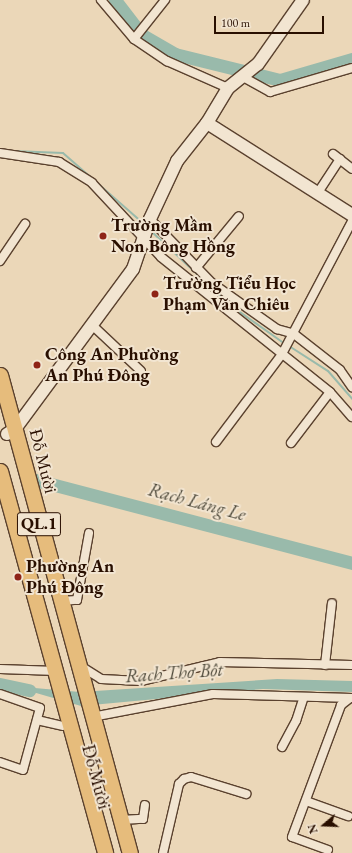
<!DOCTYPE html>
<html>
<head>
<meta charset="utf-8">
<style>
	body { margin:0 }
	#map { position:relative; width:352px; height:853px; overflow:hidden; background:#ebd7b8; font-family:"EB Garamond",serif }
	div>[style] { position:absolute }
	.water>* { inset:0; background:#99baab }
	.stream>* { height:2px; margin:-1px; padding:0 1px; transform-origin:1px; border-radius:1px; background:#99baab }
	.river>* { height:13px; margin:-6.5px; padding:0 6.5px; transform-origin:6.5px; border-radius:6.5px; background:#99baab }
	.roads { filter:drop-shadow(1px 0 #5a412e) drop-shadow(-1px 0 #5a412e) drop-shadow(0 1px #5a412e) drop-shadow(0 -1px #5a412e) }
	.street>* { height:8px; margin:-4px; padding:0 4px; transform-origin:4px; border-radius:4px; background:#f2e5d1 }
	.secondary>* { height:12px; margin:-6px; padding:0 6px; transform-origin:6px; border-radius:6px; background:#f2e5d1 }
	.highway>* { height:15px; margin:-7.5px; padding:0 7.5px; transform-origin:7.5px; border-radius:7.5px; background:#e6bc7c }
	.dots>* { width:11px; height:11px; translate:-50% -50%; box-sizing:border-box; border:2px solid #f2e5d1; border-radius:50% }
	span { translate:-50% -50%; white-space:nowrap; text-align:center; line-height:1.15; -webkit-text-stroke:4px #f2e5d1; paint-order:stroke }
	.shield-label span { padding:1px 3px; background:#f2e5d1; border:1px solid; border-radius:3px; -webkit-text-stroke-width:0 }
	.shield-label { font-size:17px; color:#290f00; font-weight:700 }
	.poi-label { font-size:18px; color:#290f00; font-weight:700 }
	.left { translate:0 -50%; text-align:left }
	.street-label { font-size:18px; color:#290f00 }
	.water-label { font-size:19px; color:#504b3c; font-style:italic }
	.north { position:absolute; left:304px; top:805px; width:40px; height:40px; -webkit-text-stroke:3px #f2e5d1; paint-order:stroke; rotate:251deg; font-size:11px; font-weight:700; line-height:16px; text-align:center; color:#290f00 }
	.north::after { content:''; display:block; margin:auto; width:14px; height:18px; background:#290f00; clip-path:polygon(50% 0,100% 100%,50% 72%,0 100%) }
	.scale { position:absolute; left:214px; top:16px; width:110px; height:18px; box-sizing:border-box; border:2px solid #290f00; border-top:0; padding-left:5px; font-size:12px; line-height:14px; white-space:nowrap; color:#290f00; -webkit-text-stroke:3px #f2e5d1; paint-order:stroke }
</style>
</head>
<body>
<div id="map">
	<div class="water">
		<i style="clip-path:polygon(277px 679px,352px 681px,352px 692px,263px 689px,81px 706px,12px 686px,80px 692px)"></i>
	</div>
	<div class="stream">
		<i style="left:13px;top:151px;width:50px;rotate:2.3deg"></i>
		<i style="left:63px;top:153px;width:108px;rotate:41.2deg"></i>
		<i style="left:151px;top:231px;width:108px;rotate:43.1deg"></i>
		<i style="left:230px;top:305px;width:67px;rotate:35.3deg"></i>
		<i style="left:289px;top:346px;width:46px;rotate:32.7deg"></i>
		<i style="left:328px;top:371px;width:37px;rotate:49deg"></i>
	</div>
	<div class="river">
		<i style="left:115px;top:0;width:44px;rotate:52.4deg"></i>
		<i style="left:142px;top:35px;width:38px;rotate:30deg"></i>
		<i style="left:175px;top:54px;width:108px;rotate:13.9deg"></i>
		<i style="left:280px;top:80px;width:75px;rotate:-16.3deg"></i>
		<i style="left:32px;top:479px;width:331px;rotate:14.7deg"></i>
		<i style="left:0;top:684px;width:30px;rotate:12deg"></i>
	</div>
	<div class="roads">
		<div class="street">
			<i style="left:101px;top:0;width:51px;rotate:49.8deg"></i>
			<i style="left:134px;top:39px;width:40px;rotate:34deg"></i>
			<i style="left:167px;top:61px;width:67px;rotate:23.9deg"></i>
			<i style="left:134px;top:39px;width:50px;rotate:-51.5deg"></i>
			<i style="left:243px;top:77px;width:31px;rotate:29deg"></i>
			<i style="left:270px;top:92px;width:85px;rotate:-16.3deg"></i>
			<i style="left:0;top:153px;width:60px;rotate:8.7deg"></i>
			<i style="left:59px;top:162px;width:39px;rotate:32deg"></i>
			<i style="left:92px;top:183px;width:101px;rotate:47deg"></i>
			<i style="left:161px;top:257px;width:216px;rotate:38.6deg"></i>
			<i style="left:330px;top:392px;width:33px;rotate:49deg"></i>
			<i style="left:333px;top:154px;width:24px;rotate:38deg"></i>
			<i style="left:317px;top:194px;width:42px;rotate:-56.7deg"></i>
			<i style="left:150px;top:219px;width:89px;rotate:45.9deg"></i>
			<i style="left:212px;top:283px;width:80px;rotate:35.3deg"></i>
			<i style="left:277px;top:329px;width:18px;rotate:16deg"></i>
			<i style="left:294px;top:334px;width:58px;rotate:38deg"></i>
			<i style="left:340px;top:370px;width:21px;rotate:55deg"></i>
			<i style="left:0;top:261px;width:45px;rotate:-56deg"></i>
			<i style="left:196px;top:268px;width:67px;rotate:-50.4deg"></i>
			<i style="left:92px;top:325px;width:67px;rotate:43.2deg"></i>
			<i style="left:216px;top:442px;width:110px;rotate:-53.1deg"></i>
			<i style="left:282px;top:354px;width:150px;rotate:-62.2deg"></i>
			<i style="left:291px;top:443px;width:64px;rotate:-52.6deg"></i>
			<i style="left:61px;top:601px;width:16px;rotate:-4deg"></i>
			<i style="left:77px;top:600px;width:68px;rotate:-79.8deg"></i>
			<i style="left:325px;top:665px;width:62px;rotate:-83.6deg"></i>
			<i style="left:82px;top:667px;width:22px;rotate:32deg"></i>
			<i style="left:101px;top:679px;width:40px;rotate:2.9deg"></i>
			<i style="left:141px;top:681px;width:81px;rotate:-13.5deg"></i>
			<i style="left:220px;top:662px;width:132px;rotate:1.3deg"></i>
			<i style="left:0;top:669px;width:56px;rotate:2deg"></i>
			<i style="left:0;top:694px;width:42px;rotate:19.3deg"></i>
			<i style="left:40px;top:708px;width:64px;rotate:105.3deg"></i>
			<i style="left:23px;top:770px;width:24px;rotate:-161deg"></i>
			<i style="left:92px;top:717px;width:123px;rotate:-10.8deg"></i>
			<i style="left:213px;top:694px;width:139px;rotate:1.6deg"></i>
			<i style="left:37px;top:720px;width:26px;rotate:13deg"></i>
			<i style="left:282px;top:747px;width:30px;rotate:-62deg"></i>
			<i style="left:296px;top:721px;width:25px;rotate:-72deg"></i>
			<i style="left:306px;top:801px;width:45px;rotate:19.7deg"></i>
			<i style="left:121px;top:820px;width:22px;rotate:-3deg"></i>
			<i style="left:143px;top:819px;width:14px;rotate:-82deg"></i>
			<i style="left:328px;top:850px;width:38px;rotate:-160deg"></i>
			<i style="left:292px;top:837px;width:141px;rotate:-69.6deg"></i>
			<i style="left:341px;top:705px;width:11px;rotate:-38deg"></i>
			<i style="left:163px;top:853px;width:71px;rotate:-76.9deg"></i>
			<i style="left:179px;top:784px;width:7px;rotate:-45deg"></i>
			<i style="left:184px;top:779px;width:7px;rotate:-16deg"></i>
			<i style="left:191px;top:777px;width:58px;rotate:17.2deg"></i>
		</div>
		<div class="secondary">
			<i style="left:207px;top:123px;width:172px;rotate:32.4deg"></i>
			<i style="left:7px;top:434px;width:9px;rotate:-32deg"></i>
			<i style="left:15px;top:429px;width:199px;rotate:-53.6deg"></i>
			<i style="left:133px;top:269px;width:53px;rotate:-71.2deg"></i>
			<i style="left:150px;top:219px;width:64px;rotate:-65deg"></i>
			<i style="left:177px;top:161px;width:48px;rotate:-51.7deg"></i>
			<i style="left:207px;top:123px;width:41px;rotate:-59deg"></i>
			<i style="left:228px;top:88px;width:38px;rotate:-39deg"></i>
			<i style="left:258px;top:64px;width:78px;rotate:-54.9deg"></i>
		</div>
		<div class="highway">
			<i style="left:0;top:375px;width:495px;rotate:74.8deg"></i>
			<i style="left:0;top:471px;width:396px;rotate:74.6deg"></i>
		</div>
	</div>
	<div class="dots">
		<i style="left:103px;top:236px;background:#8f2418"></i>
		<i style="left:155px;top:294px;background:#8f2418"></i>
		<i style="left:37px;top:365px;background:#8f2418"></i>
		<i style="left:18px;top:577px;background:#8f2418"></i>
	</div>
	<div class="shield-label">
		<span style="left:39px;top:524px">QL.1</span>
	</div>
	<div class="poi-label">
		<span class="left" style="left:111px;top:236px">Trường Mầm<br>Non Bông Hồng</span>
		<span class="left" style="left:163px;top:294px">Trường Tiểu Học<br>Phạm Văn Chiêu</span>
		<span class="left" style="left:45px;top:365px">Công An Phường<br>An Phú Đông</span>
		<span class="left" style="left:26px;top:577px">Phường An<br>Phú Đông</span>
	</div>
	<div class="street-label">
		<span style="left:43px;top:461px;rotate:76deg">Đỗ Mười</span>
		<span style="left:96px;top:777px;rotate:75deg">Đỗ Mười</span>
	</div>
	<div class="water-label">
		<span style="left:197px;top:502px;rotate:15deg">Rạch Láng Le</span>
		<span style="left:174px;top:673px;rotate:-4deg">Rạch Thợ Bột</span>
	</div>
	<div class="north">N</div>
	<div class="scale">100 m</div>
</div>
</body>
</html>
